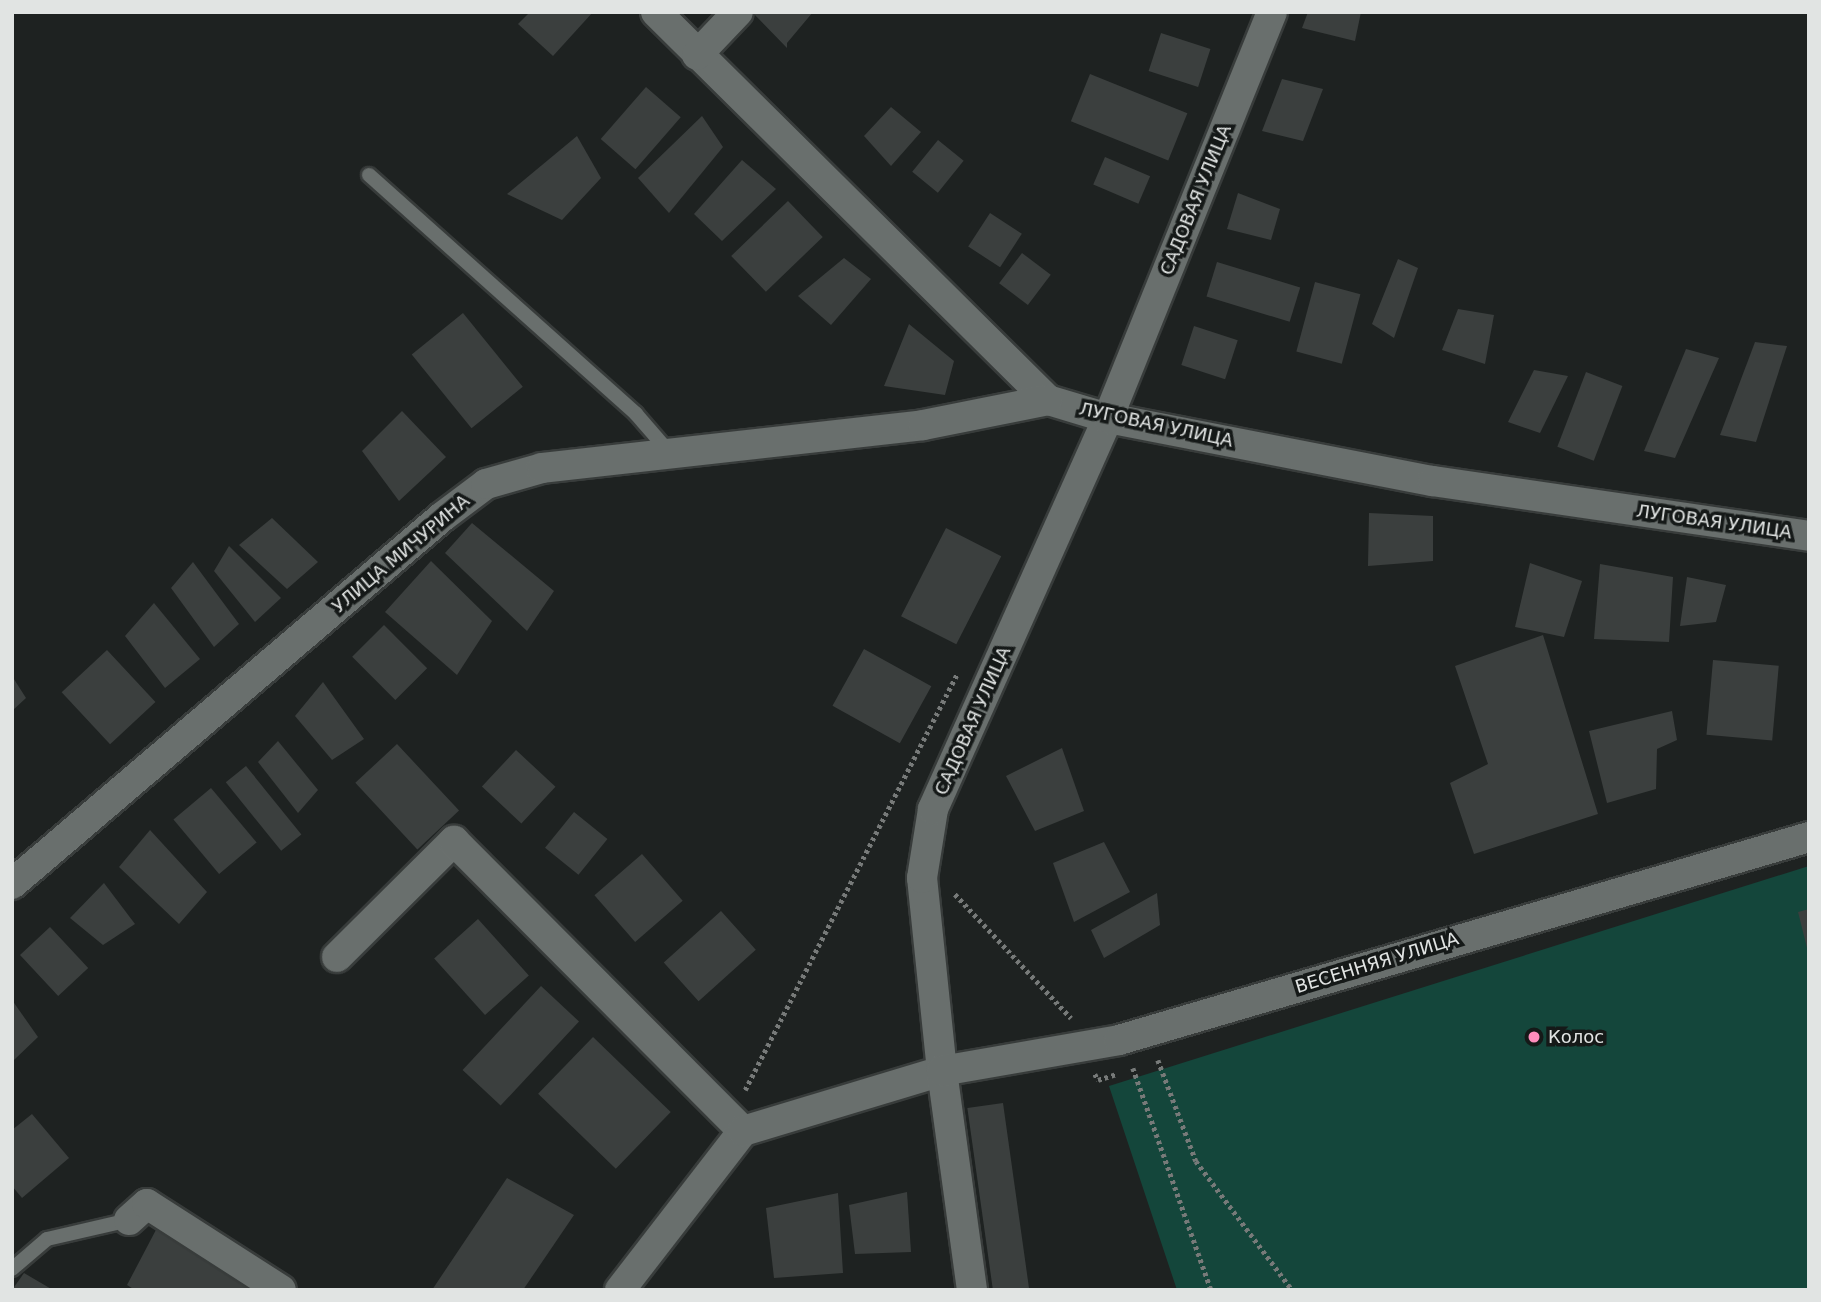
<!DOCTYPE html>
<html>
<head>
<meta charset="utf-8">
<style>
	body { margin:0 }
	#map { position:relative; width:1821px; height:1302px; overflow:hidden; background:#1e2221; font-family:"DejaVu Sans",sans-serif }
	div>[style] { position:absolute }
	.green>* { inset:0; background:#14463b }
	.building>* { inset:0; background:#3b3f3e; transform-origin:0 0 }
	.path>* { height:4.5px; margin-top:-2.25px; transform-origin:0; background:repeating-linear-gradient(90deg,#777a79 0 3.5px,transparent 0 7px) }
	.roads { filter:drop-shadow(2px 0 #383c3b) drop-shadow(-2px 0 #383c3b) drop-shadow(0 2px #383c3b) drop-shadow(0 -2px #383c3b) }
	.lane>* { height:14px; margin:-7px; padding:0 7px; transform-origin:7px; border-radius:7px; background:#696f6d }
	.street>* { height:30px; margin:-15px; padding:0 15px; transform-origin:15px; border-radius:15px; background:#696f6d }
	.dots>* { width:19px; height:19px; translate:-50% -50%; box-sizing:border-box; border:4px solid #151918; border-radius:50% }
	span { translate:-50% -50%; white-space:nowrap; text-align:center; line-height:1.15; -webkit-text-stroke:7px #151918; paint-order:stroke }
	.street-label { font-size:18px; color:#e1e4e3 }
	.poi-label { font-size:18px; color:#e1e4e3 }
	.left { translate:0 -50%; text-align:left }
	.frame { position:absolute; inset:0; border:14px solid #e1e4e3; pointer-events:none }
</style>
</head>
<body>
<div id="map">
	<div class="green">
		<i style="clip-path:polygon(1809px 866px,1809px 1290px,1177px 1290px,1109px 1086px)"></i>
	</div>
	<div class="building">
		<i style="clip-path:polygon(530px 12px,593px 12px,553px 56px,518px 24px)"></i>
		<i style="clip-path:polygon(752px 12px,813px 12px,787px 43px,787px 48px)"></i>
		<i style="clip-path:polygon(1308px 12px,1361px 12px,1355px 41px,1302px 28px)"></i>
		<i style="left:1161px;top:33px;width:52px;height:40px;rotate:18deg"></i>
		<i style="left:1090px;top:74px;width:105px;height:51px;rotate:22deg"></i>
		<i style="clip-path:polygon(1282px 79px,1323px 89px,1303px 141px,1262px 131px)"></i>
		<i style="left:646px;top:87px;width:46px;height:69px;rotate:41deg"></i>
		<i style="clip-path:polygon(891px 107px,921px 132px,891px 166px,864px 136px)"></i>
		<i style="clip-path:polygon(702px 116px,723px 147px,669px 213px,638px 178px)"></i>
		<i style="clip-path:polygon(577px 136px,601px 178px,562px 220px,507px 194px)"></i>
		<i style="left:938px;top:140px;width:33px;height:41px;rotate:39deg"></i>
		<i style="left:1105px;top:157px;width:49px;height:30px;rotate:23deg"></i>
		<i style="clip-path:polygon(742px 160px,776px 189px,722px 241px,694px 214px)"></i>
		<i style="clip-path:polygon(1238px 193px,1280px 209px,1271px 240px,1227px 229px)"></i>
		<i style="left:788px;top:201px;width:50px;height:79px;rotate:46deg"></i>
		<i style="left:990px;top:213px;width:38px;height:40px;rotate:33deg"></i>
		<i style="left:1022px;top:253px;width:36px;height:38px;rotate:37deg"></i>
		<i style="clip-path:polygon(844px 258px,871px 279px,831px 325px,798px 296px)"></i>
		<i style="clip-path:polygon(1398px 259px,1418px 268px,1394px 338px,1372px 324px)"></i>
		<i style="left:1217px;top:262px;width:87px;height:36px;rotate:17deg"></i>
		<i style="left:1315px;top:282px;width:47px;height:72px;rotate:15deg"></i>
		<i style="clip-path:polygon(1458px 309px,1494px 315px,1485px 364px,1442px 350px)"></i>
		<i style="left:463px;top:313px;width:95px;height:66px;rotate:51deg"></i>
		<i style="clip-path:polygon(909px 324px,954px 361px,945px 395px,884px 386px)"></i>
		<i style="left:1194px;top:326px;width:46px;height:41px;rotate:18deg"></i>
		<i style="clip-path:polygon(1755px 342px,1787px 346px,1756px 442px,1720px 435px)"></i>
		<i style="clip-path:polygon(1686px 349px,1719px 358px,1675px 458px,1644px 451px)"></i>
		<i style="clip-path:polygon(1534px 370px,1568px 376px,1540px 433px,1508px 422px)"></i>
		<i style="left:1586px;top:372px;width:39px;height:80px;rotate:21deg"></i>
		<i style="clip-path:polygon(402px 411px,446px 457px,399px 501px,362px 451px)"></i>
		<i style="clip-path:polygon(1369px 513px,1433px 516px,1433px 561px,1368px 566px)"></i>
		<i style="clip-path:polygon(272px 518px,318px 562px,287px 589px,239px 545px)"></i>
		<i style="clip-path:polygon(472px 523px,554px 591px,527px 631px,445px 553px)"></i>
		<i style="left:946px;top:528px;width:62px;height:99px;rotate:27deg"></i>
		<i style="clip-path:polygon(229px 546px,281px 598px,255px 622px,214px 571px)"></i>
		<i style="clip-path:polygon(431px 561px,492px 621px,457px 675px,385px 612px)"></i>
		<i style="clip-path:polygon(193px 562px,239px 624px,214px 647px,171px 588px)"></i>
		<i style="clip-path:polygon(1530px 563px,1582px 581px,1564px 637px,1515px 627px)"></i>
		<i style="clip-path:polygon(1600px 564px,1673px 577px,1669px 642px,1594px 639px)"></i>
		<i style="clip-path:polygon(1687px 577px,1726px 585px,1716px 622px,1680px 626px)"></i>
		<i style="clip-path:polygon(154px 603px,200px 659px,165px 688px,125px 636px)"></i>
		<i style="left:384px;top:625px;width:61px;height:45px;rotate:45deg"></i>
		<i style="clip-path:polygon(1543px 635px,1598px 814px,1474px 854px,1450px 783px,1488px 764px,1455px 666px)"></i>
		<i style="left:864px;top:649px;width:77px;height:65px;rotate:29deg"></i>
		<i style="left:107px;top:650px;width:71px;height:62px;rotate:47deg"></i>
		<i style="left:1713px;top:660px;width:66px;height:75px;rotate:5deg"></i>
		<i style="clip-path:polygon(12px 676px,26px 698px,12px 711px)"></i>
		<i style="clip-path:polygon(323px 682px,364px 739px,332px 760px,295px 716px)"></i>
		<i style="clip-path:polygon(1672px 711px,1677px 740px,1657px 749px,1656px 789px,1607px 803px,1589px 731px)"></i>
		<i style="clip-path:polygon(278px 741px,318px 790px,298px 813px,258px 762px)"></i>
		<i style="left:397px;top:744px;width:91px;height:57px;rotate:47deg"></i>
		<i style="clip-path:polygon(1062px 748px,1084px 811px,1035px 831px,1006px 776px)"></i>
		<i style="left:516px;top:750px;width:54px;height:50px;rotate:43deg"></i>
		<i style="left:246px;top:766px;width:88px;height:26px;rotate:51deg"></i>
		<i style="left:211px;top:788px;width:71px;height:49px;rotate:50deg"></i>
		<i style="left:574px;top:812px;width:43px;height:46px;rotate:39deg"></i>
		<i style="clip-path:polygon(150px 830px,207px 892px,179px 924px,119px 867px)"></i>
		<i style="clip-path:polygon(1104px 842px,1130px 892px,1074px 922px,1053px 863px)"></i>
		<i style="left:642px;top:854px;width:62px;height:63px;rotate:49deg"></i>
		<i style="clip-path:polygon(104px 883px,135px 924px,103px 945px,70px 918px)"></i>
		<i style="clip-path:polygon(1157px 893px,1160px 925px,1104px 958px,1091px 930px)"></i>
		<i style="clip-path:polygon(1809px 909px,1809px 951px,1808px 952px,1798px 912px)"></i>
		<i style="left:721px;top:911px;width:52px;height:77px;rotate:48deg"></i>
		<i style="left:478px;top:919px;width:76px;height:59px;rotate:48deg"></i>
		<i style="left:50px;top:927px;width:56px;height:41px;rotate:47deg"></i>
		<i style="left:541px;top:986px;width:52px;height:115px;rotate:43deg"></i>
		<i style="clip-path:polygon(12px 1000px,38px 1037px,14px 1060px,12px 1059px)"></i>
		<i style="left:593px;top:1037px;width:108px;height:79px;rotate:44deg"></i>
		<i style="left:1003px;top:1103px;width:189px;height:36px;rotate:82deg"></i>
		<i style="clip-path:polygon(32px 1114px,69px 1158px,22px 1198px,12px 1186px,12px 1130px)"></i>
		<i style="clip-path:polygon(507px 1178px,574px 1215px,523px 1290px,432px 1290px)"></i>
		<i style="clip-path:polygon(907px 1192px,911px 1252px,855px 1254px,849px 1205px)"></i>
		<i style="clip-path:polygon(838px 1193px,843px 1273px,774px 1278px,766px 1208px)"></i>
		<i style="clip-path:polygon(158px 1226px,252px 1290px,135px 1290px,127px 1285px)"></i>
		<i style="clip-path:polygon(24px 1273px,53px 1290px,12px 1290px)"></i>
	</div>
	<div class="path">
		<i style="left:955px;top:894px;width:170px;rotate:46.9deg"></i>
		<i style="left:1158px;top:1060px;width:108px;rotate:69.4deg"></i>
		<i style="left:1196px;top:1161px;width:161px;rotate:53.3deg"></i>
		<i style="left:1133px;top:1068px;width:235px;rotate:70.6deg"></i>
		<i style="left:1095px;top:1074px;width:7px;rotate:63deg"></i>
		<i style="left:1098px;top:1080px;width:19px;rotate:-18deg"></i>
		<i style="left:745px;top:1090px;width:467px;rotate:-63deg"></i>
	</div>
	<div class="roads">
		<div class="lane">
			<i style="left:369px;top:175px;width:358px;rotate:41.8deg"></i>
			<i style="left:636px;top:414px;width:50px;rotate:49deg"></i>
			<i style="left:12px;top:1269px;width:46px;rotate:-40.6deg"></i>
			<i style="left:47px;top:1239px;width:84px;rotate:-13deg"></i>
		</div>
		<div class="street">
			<i style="left:656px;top:12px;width:552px;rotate:44.71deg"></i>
			<i style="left:1048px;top:400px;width:63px;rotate:16.7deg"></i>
			<i style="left:1108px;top:418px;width:331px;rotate:11deg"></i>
			<i style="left:1433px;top:481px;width:380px;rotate:8.3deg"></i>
			<i style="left:697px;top:55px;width:59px;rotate:-46.4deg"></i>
			<i style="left:12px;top:884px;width:565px;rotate:-40.48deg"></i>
			<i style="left:442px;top:517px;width:55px;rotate:-36.9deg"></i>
			<i style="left:486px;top:484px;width:58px;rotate:-15.9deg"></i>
			<i style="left:542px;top:468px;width:383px;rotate:-6.4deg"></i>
			<i style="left:923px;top:425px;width:127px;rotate:-11.3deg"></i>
			<i style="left:337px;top:957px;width:165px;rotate:-44.8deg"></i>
			<i style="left:454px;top:841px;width:409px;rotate:45.1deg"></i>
			<i style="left:129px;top:1220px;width:24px;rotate:-42deg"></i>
			<i style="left:147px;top:1204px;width:159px;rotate:32.7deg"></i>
			<i style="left:620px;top:1290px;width:201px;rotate:-52.3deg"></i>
			<i style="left:743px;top:1131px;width:208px;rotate:-16.8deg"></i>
			<i style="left:942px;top:1071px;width:194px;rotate:-95.9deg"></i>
			<i style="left:922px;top:878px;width:70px;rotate:-80.9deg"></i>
			<i style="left:933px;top:809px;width:428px;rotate:-65.9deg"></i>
			<i style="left:1108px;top:418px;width:438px;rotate:-68deg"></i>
			<i style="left:972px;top:1290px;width:221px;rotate:-97.8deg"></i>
			<i style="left:942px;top:1071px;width:180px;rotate:-9.9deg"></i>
			<i style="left:1119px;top:1040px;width:719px;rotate:-16.39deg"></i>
		</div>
	</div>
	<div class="dots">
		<i style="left:1534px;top:1037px;background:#fe8ebd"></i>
	</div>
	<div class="street-label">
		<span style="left:1196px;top:200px;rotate:-68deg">САДОВАЯ УЛИЦА</span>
		<span style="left:1156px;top:425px;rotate:12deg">ЛУГОВАЯ УЛИЦА</span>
		<span style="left:1714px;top:522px;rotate:8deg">ЛУГОВАЯ УЛИЦА</span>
		<span style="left:401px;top:554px;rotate:-40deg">УЛИЦА МИЧУРИНА</span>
		<span style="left:973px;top:721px;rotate:-66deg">САДОВАЯ УЛИЦА</span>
		<span style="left:1377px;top:963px;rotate:-17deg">ВЕСЕННЯЯ УЛИЦА</span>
	</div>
	<div class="poi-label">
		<span class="left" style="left:1548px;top:1037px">Колос</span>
	</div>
	<div class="frame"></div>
</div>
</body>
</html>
